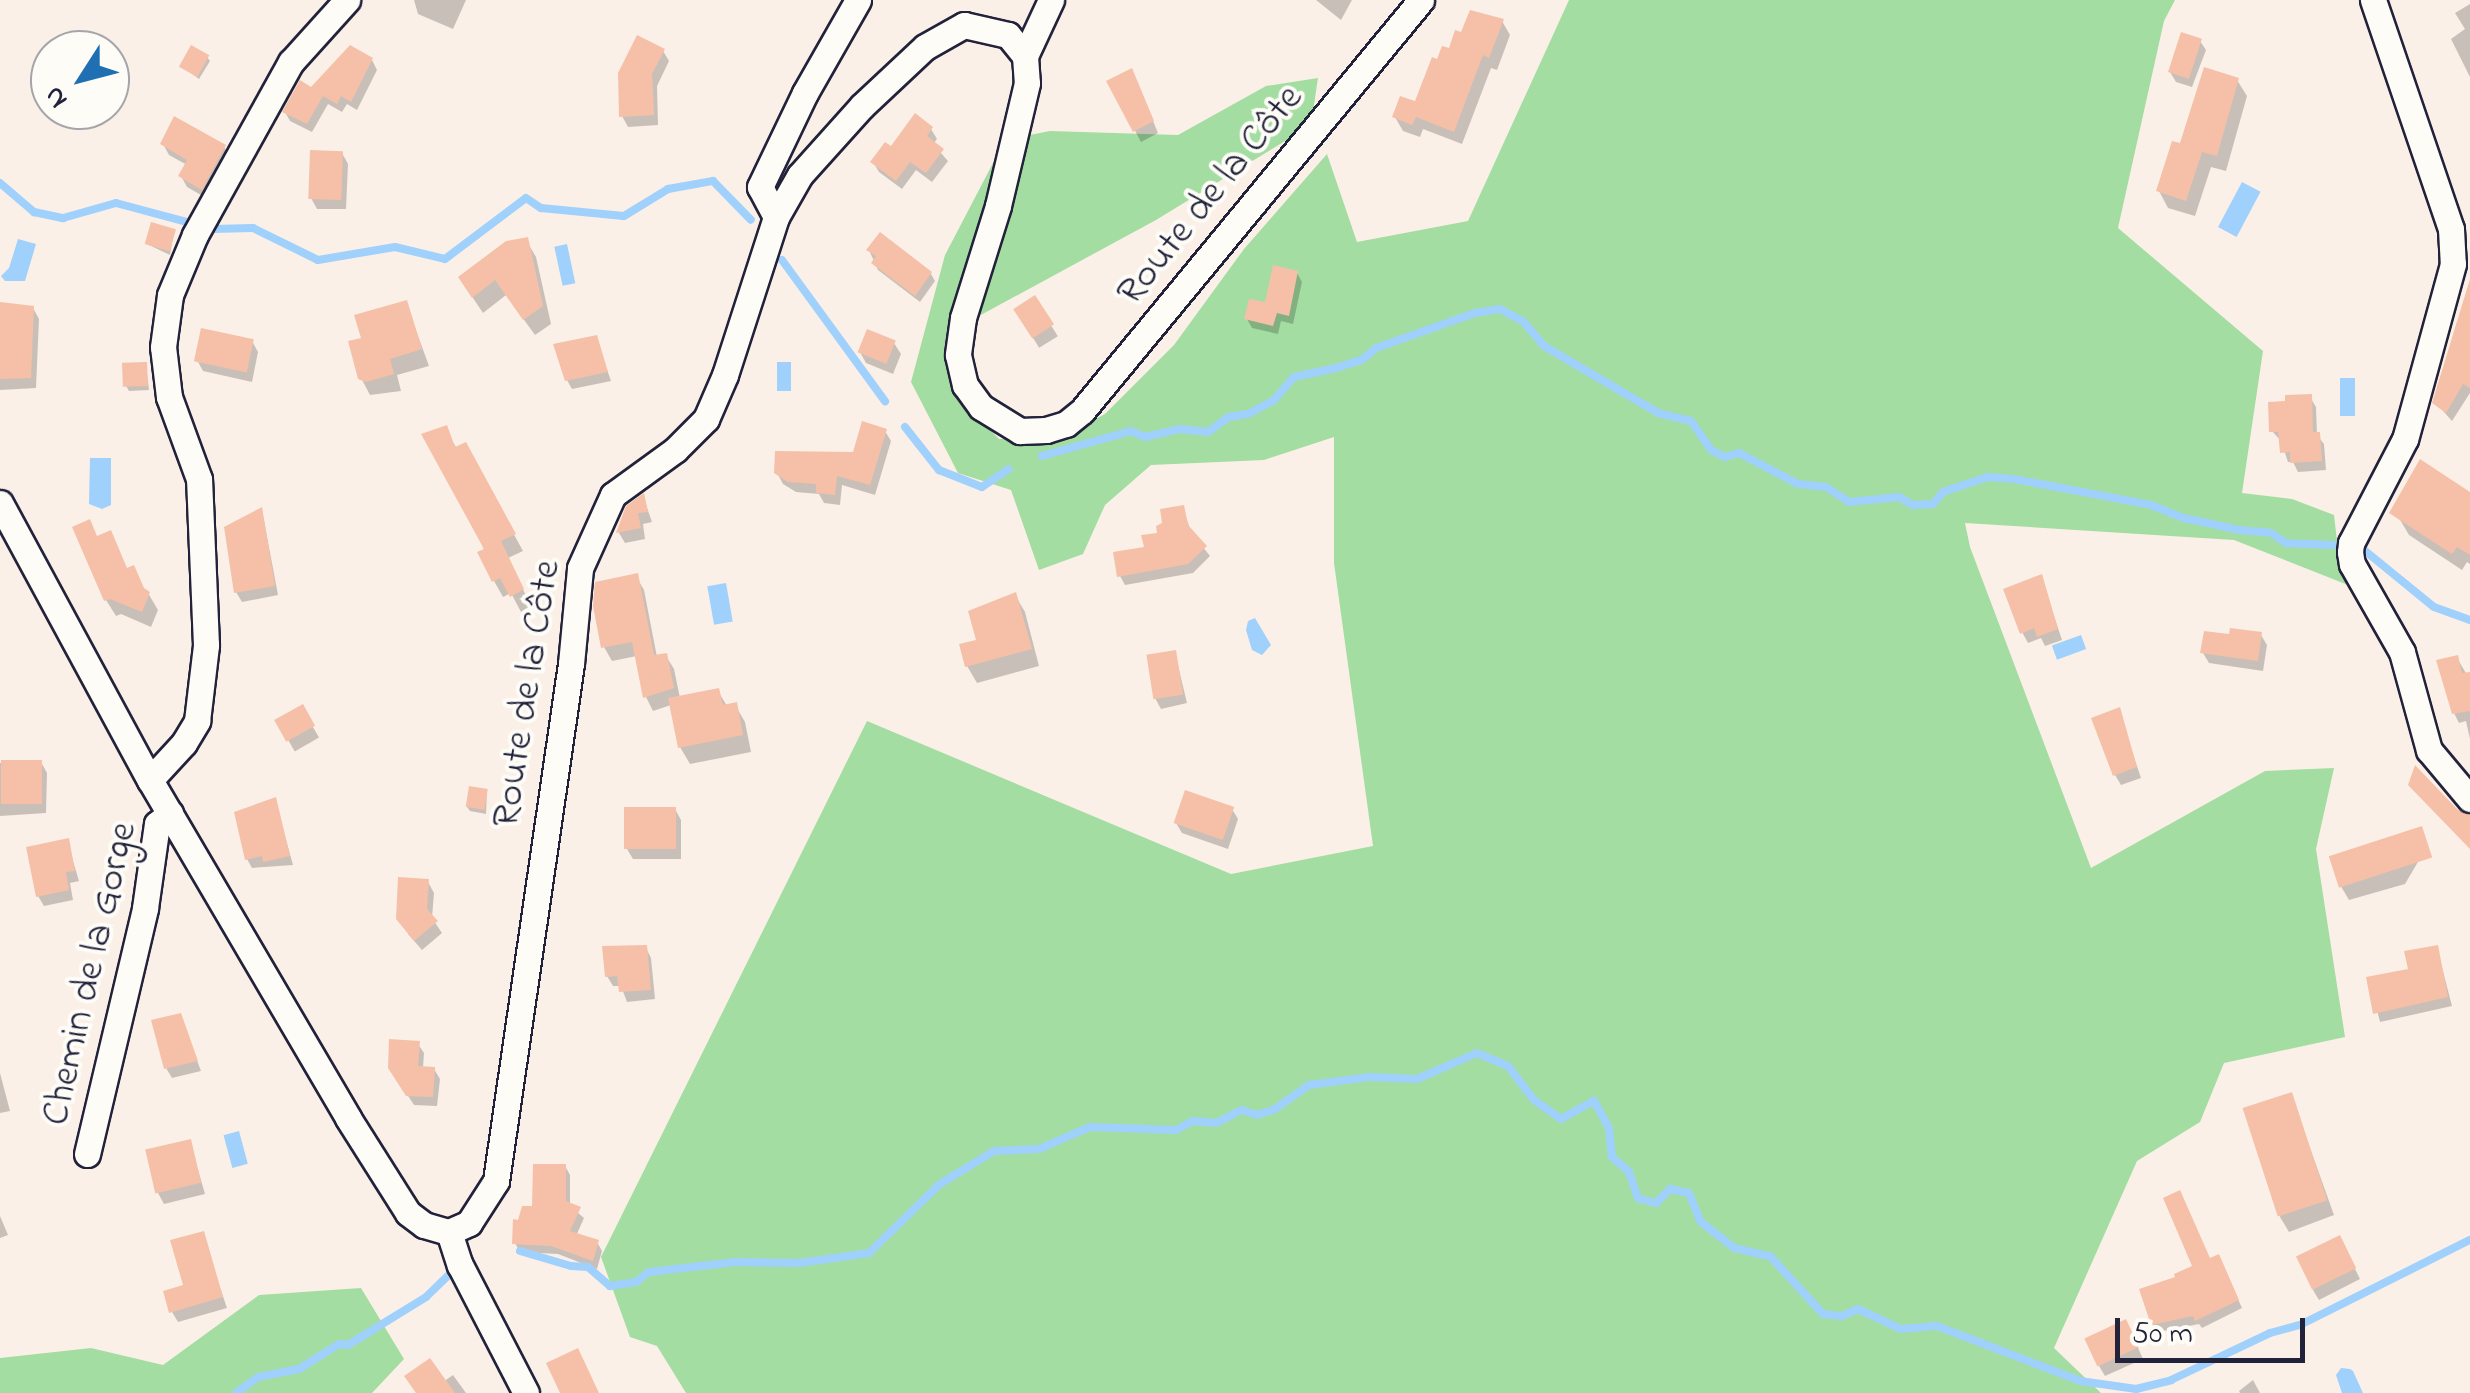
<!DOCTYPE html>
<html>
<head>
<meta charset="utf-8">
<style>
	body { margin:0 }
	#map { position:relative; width:2470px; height:1393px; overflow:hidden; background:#fbf0e7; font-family:"Indie Flower",sans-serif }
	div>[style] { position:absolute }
	.green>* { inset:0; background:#a3dda2 }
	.water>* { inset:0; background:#a0d0fc; transform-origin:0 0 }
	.shadow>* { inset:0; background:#0003; transform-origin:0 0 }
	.stream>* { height:8px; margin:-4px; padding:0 4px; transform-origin:4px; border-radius:4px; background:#a0d0fc }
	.building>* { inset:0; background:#f5c0a7; transform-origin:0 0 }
	.roads { filter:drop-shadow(2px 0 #22223b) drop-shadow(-2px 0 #22223b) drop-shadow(0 2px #22223b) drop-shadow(0 -2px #22223b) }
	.minor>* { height:25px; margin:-12.5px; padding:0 12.5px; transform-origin:12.5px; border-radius:12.5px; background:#fdfcf7 }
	span { translate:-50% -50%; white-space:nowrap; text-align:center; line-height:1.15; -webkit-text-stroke:8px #fdfcf7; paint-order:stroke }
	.street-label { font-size:40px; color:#22223b }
	.north { position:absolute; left:30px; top:30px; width:100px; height:100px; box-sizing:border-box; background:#fdfcf7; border:2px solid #a5a5ac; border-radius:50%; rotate:234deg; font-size:28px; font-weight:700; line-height:40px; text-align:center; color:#22223b }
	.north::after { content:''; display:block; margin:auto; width:35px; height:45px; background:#1f6fb2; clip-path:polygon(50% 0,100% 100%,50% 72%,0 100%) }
	.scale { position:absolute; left:2115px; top:1318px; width:190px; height:45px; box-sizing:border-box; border:5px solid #22223b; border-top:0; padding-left:12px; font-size:30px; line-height:35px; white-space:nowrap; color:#22223b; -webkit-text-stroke:8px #fdfcf7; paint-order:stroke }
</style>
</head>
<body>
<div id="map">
	<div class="green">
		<i style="clip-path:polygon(1569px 0,2175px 0,2164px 21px,2118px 228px,2263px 351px,2242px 493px,2292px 499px,2334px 515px,2339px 558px,2348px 585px,2234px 540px,1965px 523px,1970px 547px,2091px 868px,2265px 771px,2334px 768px,2316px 849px,2345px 1037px,2224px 1063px,2200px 1122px,2137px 1161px,2054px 1348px,2101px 1393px,686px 1393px,657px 1346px,630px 1337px,601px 1257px,867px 721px,1231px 874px,1373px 846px,1334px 563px,1334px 437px,1264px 460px,1151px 465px,1105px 505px,1083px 554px,1039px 570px,1011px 490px,958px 473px,911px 382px,945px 255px,1005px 140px,1050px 131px,1178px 135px,1266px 86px,1318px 78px,1311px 125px,1156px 220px,955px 329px,946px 354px,952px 391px,999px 439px,1057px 439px,1105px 414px,1174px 345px,1244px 249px,1327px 154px,1357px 242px,1468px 221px)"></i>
		<i style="clip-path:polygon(361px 1288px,404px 1359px,372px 1393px,0 1393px,0 1358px,91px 1348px,163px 1365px,259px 1295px)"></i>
	</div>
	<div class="water">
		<i style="left:2242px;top:182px;width:21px;height:51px;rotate:28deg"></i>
		<i style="clip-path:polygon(18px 239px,36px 244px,25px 281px,5px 281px,1px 276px,9px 268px)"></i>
		<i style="left:567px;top:244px;width:40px;height:13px;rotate:78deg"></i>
		<i style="left:777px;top:362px;width:14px;height:29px"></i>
		<i style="left:2340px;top:378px;width:15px;height:38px"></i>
		<i style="clip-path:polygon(90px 458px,111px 458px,111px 505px,102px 509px,89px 504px)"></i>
		<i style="left:726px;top:583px;width:39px;height:19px;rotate:80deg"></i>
		<i style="clip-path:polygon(1255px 618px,1271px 645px,1262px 655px,1252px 650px,1246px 630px,1248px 621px)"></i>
		<i style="left:2081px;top:635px;width:15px;height:31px;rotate:70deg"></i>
		<i style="left:239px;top:1131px;width:34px;height:16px;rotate:75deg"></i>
		<i style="clip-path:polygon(2350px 1369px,2353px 1371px,2363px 1393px,2342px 1393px,2336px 1375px,2341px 1368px)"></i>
	</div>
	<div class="shadow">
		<i style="clip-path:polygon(414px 0,466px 0,453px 29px,418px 14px)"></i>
		<i style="clip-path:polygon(1316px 0,1352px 0,1341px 20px)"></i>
		<i style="clip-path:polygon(2470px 4px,2470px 77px,2451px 39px,2465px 29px,2455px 13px)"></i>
		<i style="clip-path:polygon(1502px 21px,1510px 35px,1497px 70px,1491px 68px,1462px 144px,1423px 129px,1420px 137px,1403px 131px,1395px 117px,1416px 104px,1439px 62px,1463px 35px)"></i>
		<i style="clip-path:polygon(2200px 41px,2206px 50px,2192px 87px,2176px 82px,2170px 72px)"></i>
		<i style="clip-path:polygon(663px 51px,669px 61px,657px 86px,658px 125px,628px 127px,622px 116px)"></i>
		<i style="clip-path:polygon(207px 57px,210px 61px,199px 79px,181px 66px)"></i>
		<i style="clip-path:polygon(372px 60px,377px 70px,357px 110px,347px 104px,342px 112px,328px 104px,312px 132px,290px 121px,285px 112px,311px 90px)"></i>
		<i style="clip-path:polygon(2237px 80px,2247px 96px,2226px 171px,2211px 167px,2195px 216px,2168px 208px,2159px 191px,2181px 146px)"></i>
		<i style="clip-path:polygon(1109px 82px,1137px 82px,1158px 133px,1141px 142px)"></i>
		<i style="clip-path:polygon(931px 129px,937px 139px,933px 144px,948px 161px,932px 182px,916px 170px,902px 189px,879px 172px,873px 162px)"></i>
		<i style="clip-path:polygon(163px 144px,224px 147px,231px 158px,208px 199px,187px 187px,181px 176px,187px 165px,169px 155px)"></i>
		<i style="clip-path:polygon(342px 153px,348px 164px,346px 209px,317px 209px,311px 198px)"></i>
		<i style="clip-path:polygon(174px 231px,170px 255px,147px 244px)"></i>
		<i style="clip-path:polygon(526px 240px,536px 257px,551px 324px,535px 335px,506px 295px,483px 313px,471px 295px)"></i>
		<i style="clip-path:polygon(869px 250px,931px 274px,935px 281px,920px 302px,878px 270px)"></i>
		<i style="clip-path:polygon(1297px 273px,1302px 282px,1293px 324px,1281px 321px,1278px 334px,1252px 328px,1247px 319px,1267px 305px)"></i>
		<i style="left:1034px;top:298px;width:45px;height:22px;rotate:58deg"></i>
		<i style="clip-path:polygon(406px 303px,429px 366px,397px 375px,401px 391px,370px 395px,361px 378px,364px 340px)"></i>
		<i style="clip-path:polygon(0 305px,33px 308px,39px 319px,36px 388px,0 390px)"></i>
		<i style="clip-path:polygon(2457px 322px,2470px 329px,2470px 393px,2452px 421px,2435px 402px)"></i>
		<i style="clip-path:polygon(596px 338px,611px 381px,572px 389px,567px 380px)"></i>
		<i style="clip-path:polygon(252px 341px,258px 352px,252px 382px,203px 371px,197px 360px)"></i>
		<i style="clip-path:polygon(894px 343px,901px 354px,893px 374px,866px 363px,860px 352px)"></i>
		<i style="clip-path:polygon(146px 365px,149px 390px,129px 391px,126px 386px)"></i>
		<i style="clip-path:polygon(2310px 397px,2316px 407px,2317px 435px,2324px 444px,2326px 470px,2298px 472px,2293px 462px,2288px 462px,2281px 441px,2272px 431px)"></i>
		<i style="clip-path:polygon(445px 428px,457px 449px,465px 445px,523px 551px,508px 558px,531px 606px,521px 612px,511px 593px,503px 597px,494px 581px)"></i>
		<i style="clip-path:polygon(885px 431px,891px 441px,875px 495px,842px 485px,840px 505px,824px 503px,819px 494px,796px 492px,783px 484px,777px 473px,855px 455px)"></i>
		<i style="clip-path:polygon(2470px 495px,2470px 564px,2467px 562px,2462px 570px,2409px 535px,2399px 518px)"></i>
		<i style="clip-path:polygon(643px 496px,652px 522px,643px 524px,645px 539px,625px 543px,619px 533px,628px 507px)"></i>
		<i style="clip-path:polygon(1183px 508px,1191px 532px,1210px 556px,1193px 573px,1125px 585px,1120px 576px)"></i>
		<i style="clip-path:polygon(262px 510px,278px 595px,242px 602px,236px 592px)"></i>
		<i style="clip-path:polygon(98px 539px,148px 593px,158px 610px,151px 627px,121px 614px,116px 616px,106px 600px)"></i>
		<i style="clip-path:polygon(636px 576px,644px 590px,657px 657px,666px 656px,674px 669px,680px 698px,718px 691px,727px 706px,735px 705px,745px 722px,751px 752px,690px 764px,680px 747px,671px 705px,653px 711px,646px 697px,637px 656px,612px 661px,604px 647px)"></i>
		<i style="clip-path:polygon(2041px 577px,2062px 640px,2045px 646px,2041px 638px,2028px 643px,2022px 632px)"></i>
		<i style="clip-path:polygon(1015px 595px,1025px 612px,1039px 666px,977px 683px,967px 666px,979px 641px)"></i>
		<i style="clip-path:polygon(2261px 635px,2267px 645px,2263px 671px,2209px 663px,2203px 653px)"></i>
		<i style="clip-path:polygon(1175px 653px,1187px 703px,1161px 709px,1155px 698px)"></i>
		<i style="clip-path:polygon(2457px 658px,2470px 680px,2470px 739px,2466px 721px,2459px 723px,2454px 713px)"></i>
		<i style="left:302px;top:708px;width:34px;height:28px;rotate:60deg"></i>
		<i style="clip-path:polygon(2118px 710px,2141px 778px,2121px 785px,2115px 775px)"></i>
		<i style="clip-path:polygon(41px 762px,47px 773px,46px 813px,0 816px,0 763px)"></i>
		<i style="clip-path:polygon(487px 791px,486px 814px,470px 811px,467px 807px)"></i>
		<i style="clip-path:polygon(275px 800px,293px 865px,252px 868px,247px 859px)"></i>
		<i style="clip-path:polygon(675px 809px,681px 820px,681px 859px,633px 859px,627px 849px)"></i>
		<i style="clip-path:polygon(1232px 809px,1238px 819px,1228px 849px,1182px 833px,1176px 823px)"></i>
		<i style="clip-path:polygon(67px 841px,79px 881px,70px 883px,73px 900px,44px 906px,38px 896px)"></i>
		<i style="clip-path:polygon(2428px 845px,2405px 884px,2349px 900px,2339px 883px)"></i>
		<i style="clip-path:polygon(428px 882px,434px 893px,432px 918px,442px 933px,422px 950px,408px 934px)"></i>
		<i style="clip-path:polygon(646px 948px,651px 958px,655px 999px,627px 1002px,621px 986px,613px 986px,607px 976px)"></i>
		<i style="clip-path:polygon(2437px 948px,2452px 1006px,2380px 1022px,2369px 979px,2411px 971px)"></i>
		<i style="clip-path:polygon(180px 1015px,201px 1071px,172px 1078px,166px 1068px)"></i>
		<i style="clip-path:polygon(418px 1044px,424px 1053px,423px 1068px,434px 1069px,440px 1079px,437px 1106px,414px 1105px,397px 1079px)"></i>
		<i style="clip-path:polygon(0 1073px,10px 1111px,0 1113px)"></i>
		<i style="clip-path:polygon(2291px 1095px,2334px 1215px,2289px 1232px,2280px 1217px)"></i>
		<i style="clip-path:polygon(190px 1142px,205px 1194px,164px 1204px,158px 1193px)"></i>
		<i style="clip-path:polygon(565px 1166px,570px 1175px,570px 1206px,584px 1218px,576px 1236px,597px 1242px,602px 1251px,597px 1269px,558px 1254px,520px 1252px,515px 1243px)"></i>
		<i style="clip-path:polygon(0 1216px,8px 1235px,0 1238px)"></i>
		<i style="clip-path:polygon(202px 1234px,227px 1308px,178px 1322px,172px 1312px,186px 1287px)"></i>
		<i style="clip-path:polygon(2345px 1249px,2360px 1279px,2319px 1300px,2313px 1290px)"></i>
		<i style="clip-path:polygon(2210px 1261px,2223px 1266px,2242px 1308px,2202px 1328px,2199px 1324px,2158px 1332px,2153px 1324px,2179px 1279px)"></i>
		<i style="clip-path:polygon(2131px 1332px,2143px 1359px,2105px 1376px,2099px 1366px)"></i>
		<i style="clip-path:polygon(453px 1375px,466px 1393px,417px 1393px,443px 1382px)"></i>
		<i style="clip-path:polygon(2253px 1380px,2260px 1393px,2240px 1393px,2239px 1391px)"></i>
	</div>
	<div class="stream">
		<i style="left:0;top:183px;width:45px;rotate:40.5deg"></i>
		<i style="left:34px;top:212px;width:30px;rotate:12deg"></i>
		<i style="left:63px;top:218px;width:55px;rotate:-15.8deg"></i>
		<i style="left:116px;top:203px;width:100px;rotate:15deg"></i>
		<i style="left:213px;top:229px;width:40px;rotate:-1.4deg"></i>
		<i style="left:253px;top:228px;width:72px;rotate:26.2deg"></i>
		<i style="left:318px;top:260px;width:78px;rotate:-9.6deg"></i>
		<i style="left:395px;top:247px;width:51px;rotate:13.5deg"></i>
		<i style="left:445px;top:259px;width:101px;rotate:-37deg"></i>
		<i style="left:526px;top:198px;width:18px;rotate:34deg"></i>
		<i style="left:541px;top:208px;width:83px;rotate:5.5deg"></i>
		<i style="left:624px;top:216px;width:52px;rotate:-31.5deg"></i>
		<i style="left:668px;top:189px;width:46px;rotate:-10.1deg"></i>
		<i style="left:713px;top:181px;width:54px;rotate:45.7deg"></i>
		<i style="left:782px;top:260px;width:175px;rotate:53.9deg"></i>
		<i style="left:905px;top:427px;width:55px;rotate:51.7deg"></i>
		<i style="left:939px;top:470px;width:46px;rotate:21.6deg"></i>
		<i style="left:982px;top:487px;width:32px;rotate:-34deg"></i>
		<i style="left:1042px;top:456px;width:92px;rotate:-15.7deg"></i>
		<i style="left:1131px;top:431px;width:15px;rotate:23deg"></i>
		<i style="left:1145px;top:437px;width:36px;rotate:-13deg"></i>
		<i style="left:1180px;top:429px;width:28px;rotate:6deg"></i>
		<i style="left:1208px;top:432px;width:26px;rotate:-36deg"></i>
		<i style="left:1229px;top:417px;width:19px;rotate:-9deg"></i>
		<i style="left:1248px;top:414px;width:30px;rotate:-28deg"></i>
		<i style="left:1274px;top:400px;width:30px;rotate:-49deg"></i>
		<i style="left:1294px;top:377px;width:43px;rotate:-12.1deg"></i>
		<i style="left:1336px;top:368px;width:28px;rotate:-18deg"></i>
		<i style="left:1363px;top:359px;width:17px;rotate:-40deg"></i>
		<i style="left:1376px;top:348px;width:105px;rotate:-19.5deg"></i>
		<i style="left:1475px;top:313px;width:25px;rotate:-9deg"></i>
		<i style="left:1500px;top:309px;width:26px;rotate:28deg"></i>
		<i style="left:1523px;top:321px;width:33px;rotate:50deg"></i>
		<i style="left:1544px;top:346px;width:132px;rotate:30.4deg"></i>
		<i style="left:1658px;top:413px;width:34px;rotate:14deg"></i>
		<i style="left:1691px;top:421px;width:35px;rotate:55deg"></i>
		<i style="left:1711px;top:450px;width:16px;rotate:27deg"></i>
		<i style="left:1725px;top:457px;width:15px;rotate:-16deg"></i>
		<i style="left:1739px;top:453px;width:67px;rotate:27.7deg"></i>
		<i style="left:1798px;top:484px;width:28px;rotate:6deg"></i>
		<i style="left:1826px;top:487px;width:27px;rotate:33deg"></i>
		<i style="left:1849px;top:502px;width:50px;rotate:-5.7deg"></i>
		<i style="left:1899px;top:497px;width:16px;rotate:30deg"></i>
		<i style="left:1913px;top:505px;width:20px;rotate:-3deg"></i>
		<i style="left:1933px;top:504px;width:16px;rotate:-50deg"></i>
		<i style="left:1943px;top:492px;width:46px;rotate:-18.8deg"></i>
		<i style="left:1987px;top:477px;width:27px;rotate:4deg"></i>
		<i style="left:2014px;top:479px;width:139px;rotate:10.7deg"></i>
		<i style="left:2151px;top:505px;width:35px;rotate:22deg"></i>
		<i style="left:2184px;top:518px;width:56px;rotate:12.3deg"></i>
		<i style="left:2239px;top:530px;width:32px;rotate:5deg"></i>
		<i style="left:2271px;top:533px;width:18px;rotate:34deg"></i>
		<i style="left:2286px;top:543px;width:47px;rotate:2.4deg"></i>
		<i style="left:2364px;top:550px;width:90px;rotate:39.2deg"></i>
		<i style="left:2434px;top:607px;width:38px;rotate:20deg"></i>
		<i style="left:520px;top:1251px;width:53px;rotate:16.4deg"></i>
		<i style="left:571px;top:1266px;width:17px;rotate:3deg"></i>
		<i style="left:588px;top:1267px;width:29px;rotate:41deg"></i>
		<i style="left:610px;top:1286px;width:26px;rotate:-9deg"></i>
		<i style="left:636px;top:1282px;width:16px;rotate:-38deg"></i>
		<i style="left:649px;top:1272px;width:87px;rotate:-6.6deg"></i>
		<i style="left:735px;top:1262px;width:64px;rotate:0.9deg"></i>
		<i style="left:799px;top:1263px;width:71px;rotate:-8.1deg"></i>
		<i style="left:869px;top:1253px;width:99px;rotate:-44.2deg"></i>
		<i style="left:940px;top:1184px;width:63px;rotate:-31.4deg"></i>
		<i style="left:994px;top:1151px;width:45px;rotate:-2.5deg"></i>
		<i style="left:1039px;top:1149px;width:56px;rotate:-23.3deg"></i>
		<i style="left:1090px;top:1127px;width:86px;rotate:2deg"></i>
		<i style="left:1176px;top:1130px;width:19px;rotate:-28deg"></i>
		<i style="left:1193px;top:1121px;width:23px;rotate:5deg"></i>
		<i style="left:1216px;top:1123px;width:29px;rotate:-27deg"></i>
		<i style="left:1242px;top:1110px;width:16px;rotate:18deg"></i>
		<i style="left:1257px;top:1115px;width:19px;rotate:-18deg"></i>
		<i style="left:1275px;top:1109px;width:42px;rotate:-35.2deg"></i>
		<i style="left:1309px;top:1085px;width:62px;rotate:-7.5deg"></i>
		<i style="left:1370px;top:1077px;width:47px;rotate:2.4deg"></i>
		<i style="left:1417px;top:1079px;width:65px;rotate:-23.4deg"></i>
		<i style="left:1477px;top:1053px;width:34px;rotate:23deg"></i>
		<i style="left:1508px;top:1066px;width:43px;rotate:52.6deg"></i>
		<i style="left:1534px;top:1100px;width:33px;rotate:35deg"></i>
		<i style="left:1561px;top:1119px;width:38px;rotate:-29deg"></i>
		<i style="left:1594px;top:1101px;width:31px;rotate:61deg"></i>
		<i style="left:1609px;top:1128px;width:29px;rotate:84deg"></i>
		<i style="left:1612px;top:1157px;width:23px;rotate:41deg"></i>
		<i style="left:1629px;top:1172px;width:28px;rotate:71deg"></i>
		<i style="left:1638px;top:1198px;width:19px;rotate:16deg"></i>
		<i style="left:1656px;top:1203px;width:20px;rotate:-45deg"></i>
		<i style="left:1670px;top:1189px;width:19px;rotate:12deg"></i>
		<i style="left:1689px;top:1193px;width:31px;rotate:68deg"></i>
		<i style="left:1701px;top:1222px;width:42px;rotate:38.2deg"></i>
		<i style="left:1734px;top:1248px;width:37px;rotate:13deg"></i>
		<i style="left:1770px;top:1256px;width:79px;rotate:47.6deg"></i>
		<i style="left:1823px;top:1314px;width:19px;rotate:6deg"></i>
		<i style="left:1842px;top:1316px;width:17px;rotate:-24deg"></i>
		<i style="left:1858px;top:1309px;width:47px;rotate:24.9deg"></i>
		<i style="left:1901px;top:1329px;width:36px;rotate:-5deg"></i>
		<i style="left:1937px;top:1326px;width:153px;rotate:21deg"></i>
		<i style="left:2080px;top:1381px;width:57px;rotate:8.1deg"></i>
		<i style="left:2136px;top:1389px;width:36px;rotate:-14deg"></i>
		<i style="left:2171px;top:1380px;width:110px;rotate:-25.4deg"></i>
		<i style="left:2270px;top:1333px;width:31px;rotate:-15deg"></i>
		<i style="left:2300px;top:1325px;width:190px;rotate:-26.6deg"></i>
		<i style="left:236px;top:1393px;width:27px;rotate:-36deg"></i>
		<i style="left:258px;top:1377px;width:42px;rotate:-11deg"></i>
		<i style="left:299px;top:1369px;width:47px;rotate:-32deg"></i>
		<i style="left:339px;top:1344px;width:9px;rotate:6deg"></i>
		<i style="left:348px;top:1345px;width:92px;rotate:-31.6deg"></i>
		<i style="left:426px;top:1297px;width:43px;rotate:-44.1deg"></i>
	</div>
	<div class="building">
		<i style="clip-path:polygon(1470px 10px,1504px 19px,1489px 58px,1483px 55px,1454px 132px,1416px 117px,1412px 125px,1392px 117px,1400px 96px,1415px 101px,1432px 57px,1437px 59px,1442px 46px,1449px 48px,1455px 30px,1461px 32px)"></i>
		<i style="left:2181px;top:32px;width:22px;height:42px;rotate:18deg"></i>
		<i style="clip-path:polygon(637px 35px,665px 49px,652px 74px,654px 115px,619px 117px,618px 73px)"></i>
		<i style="left:191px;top:45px;width:21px;height:25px;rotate:29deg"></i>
		<i style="clip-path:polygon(350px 45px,373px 58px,351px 102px,341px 96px,337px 104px,323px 96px,307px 124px,282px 112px,300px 80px,311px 87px)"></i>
		<i style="clip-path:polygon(2204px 67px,2239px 78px,2217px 156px,2202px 152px,2186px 201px,2156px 191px,2172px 141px,2180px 143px)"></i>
		<i style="clip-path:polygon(1132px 68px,1154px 121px,1133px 132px,1106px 81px)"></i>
		<i style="clip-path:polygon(915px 113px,933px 127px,927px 136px,944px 149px,926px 173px,910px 162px,896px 181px,870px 162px,885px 142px,891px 146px)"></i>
		<i style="clip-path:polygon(174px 116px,226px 145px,202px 190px,178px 176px,187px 160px,160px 144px)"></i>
		<i style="left:310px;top:150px;width:33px;height:49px;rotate:2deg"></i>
		<i style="left:151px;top:222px;width:26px;height:23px;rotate:16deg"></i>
		<i style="clip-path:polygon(880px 232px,932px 272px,915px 296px,871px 263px,876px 256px,866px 250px)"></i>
		<i style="clip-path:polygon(528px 237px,543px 306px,523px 320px,495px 280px,472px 298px,458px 277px,506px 241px)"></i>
		<i style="clip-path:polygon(1273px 265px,1298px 271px,1289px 316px,1277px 313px,1273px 326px,1244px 319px,1249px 299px,1265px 302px)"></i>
		<i style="clip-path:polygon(2470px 279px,2470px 388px,2463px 384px,2446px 413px,2432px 403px)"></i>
		<i style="left:1035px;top:295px;width:35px;height:26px;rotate:57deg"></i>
		<i style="clip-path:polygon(407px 300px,422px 349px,390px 359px,394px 374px,366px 382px,358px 379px,348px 341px,361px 338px,354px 315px)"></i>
		<i style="clip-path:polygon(0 302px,34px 306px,31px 378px,0 379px)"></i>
		<i style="left:201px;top:328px;width:54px;height:34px;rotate:12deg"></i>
		<i style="left:867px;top:329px;width:31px;height:25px;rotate:22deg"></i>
		<i style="clip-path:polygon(597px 335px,608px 372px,565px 381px,553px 344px)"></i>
		<i style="left:147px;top:362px;width:24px;height:25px;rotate:88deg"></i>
		<i style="clip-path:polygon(2312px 394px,2313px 432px,2320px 432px,2322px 461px,2290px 463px,2290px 452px,2280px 453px,2278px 432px,2269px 432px,2268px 402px,2285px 401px,2285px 395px)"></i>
		<i style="clip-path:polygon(862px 421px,887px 429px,870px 485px,837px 476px,835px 495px,816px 493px,816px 484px,788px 482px,774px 473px,775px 451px,853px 452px)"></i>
		<i style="clip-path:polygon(447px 425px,455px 447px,466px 442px,516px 534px,501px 541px,524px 589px,510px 597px,500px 578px,492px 582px,477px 552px,484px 549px,421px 434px)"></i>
		<i style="clip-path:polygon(2420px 459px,2470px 492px,2470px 555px,2457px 547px,2452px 554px,2389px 513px)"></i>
		<i style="clip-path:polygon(644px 493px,648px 512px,638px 513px,641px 528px,616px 533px,626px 506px)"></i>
		<i style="clip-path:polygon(1184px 505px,1188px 525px,1207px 546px,1188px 564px,1117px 577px,1113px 552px,1144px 547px,1141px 535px,1157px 533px,1156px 526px,1162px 523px,1160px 509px)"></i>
		<i style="clip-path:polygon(262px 507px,275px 586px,234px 593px,224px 527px)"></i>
		<i style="clip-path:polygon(90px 519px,97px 536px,111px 530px,127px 568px,134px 565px,144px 588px,150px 592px,142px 612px,110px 599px,104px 601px,72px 527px)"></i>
		<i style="clip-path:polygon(638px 573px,654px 655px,667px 653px,674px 688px,643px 698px,632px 642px,601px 648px,593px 606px,595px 582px)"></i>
		<i style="clip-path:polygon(2042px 574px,2058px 629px,2037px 637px,2034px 628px,2020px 634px,2003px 589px)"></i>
		<i style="clip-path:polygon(1016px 592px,1032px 649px,965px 667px,959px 644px,976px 640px,968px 611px)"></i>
		<i style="clip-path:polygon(2230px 628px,2262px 632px,2258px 661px,2200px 653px,2204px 631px,2229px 634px)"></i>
		<i style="left:1176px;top:650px;width:45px;height:30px;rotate:81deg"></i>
		<i style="clip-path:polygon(2458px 655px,2462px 673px,2470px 672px,2470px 711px,2452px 714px,2436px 660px)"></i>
		<i style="clip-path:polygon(719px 688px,723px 705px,737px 702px,743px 735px,678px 748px,668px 698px)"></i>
		<i style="left:303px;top:704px;width:25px;height:33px;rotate:61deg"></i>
		<i style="clip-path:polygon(2120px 707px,2137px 767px,2113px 776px,2091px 718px)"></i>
		<i style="left:1px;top:760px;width:41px;height:44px"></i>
		<i style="clip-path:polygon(2415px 765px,2458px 810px,2470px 815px,2470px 849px,2408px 785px)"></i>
		<i style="left:469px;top:786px;width:19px;height:21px;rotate:9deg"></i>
		<i style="left:1185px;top:790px;width:52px;height:35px;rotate:19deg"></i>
		<i style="clip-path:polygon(276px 797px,290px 856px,263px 862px,262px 856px,245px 860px,234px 812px)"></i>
		<i style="left:624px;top:807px;width:52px;height:42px"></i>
		<i style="left:2422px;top:826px;width:33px;height:98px;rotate:72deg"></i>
		<i style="clip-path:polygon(69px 838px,75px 871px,66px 872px,69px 890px,36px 897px,26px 847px)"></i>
		<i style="clip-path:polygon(398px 877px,429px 879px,427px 909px,438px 921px,414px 941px,396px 919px)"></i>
		<i style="clip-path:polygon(647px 945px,651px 990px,619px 992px,617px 976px,605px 977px,602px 946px)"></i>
		<i style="clip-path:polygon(2438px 945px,2448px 997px,2373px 1014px,2366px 977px,2408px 969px,2404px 951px)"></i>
		<i style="clip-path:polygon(181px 1013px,198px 1061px,164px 1069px,151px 1020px)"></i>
		<i style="clip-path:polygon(389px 1039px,420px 1041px,418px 1066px,435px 1067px,433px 1097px,406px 1096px,388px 1068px)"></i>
		<i style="left:2292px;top:1092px;width:114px;height:52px;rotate:72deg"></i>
		<i style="left:191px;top:1139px;width:45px;height:47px;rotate:77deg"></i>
		<i style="clip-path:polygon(533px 1164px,566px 1164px,566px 1201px,581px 1207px,570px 1231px,599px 1240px,593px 1261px,551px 1246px,512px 1244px,513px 1219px,518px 1220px,522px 1206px,532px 1206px)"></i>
		<i style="clip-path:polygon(2180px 1190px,2210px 1258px,2219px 1254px,2239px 1300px,2195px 1321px,2193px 1316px,2151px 1325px,2139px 1289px,2175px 1277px,2174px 1274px,2192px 1266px,2163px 1198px)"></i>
		<i style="clip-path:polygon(204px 1231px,223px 1297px,169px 1313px,163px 1291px,183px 1285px,170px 1240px)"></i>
		<i style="left:2340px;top:1235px;width:37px;height:49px;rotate:64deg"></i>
		<i style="left:2126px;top:1319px;width:31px;height:46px;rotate:65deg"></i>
		<i style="clip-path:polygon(578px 1348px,599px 1393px,560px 1393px,546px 1363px)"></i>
		<i style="clip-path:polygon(430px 1358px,455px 1393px,416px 1393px,404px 1376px)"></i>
	</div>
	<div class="roads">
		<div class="minor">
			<i style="left:2373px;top:0;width:242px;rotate:71.2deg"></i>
			<i style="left:2451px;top:229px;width:35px;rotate:87deg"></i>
			<i style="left:2453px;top:264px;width:181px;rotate:105.3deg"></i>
			<i style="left:2405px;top:439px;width:117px;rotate:117.4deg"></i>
			<i style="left:2351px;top:543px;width:9px;rotate:96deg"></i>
			<i style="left:2350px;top:552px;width:12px;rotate:81deg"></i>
			<i style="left:2352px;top:564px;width:101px;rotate:60.4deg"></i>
			<i style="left:2402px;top:652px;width:102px;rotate:74.6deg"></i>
			<i style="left:2429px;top:750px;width:64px;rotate:50.1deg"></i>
			<i style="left:1025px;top:56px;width:62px;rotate:-65.1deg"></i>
			<i style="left:776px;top:217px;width:34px;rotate:-118deg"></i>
			<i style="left:760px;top:187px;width:104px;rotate:-64.4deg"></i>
			<i style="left:805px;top:93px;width:107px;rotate:-60.3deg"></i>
			<i style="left:0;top:503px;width:315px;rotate:61.6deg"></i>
			<i style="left:150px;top:780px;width:392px;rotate:59.6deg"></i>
			<i style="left:348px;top:1118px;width:112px;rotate:57.7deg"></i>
			<i style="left:408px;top:1213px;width:20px;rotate:37deg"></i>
			<i style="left:424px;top:1225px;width:26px;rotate:16deg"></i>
			<i style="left:449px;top:1232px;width:22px;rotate:-24deg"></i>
			<i style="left:469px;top:1223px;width:50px;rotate:-57.3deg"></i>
			<i style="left:496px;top:1181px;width:522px;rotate:-81.75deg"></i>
			<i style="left:571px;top:664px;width:96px;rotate:-84.6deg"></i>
			<i style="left:580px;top:568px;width:80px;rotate:-65.7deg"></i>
			<i style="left:613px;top:495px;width:77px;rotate:-36deg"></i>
			<i style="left:675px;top:450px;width:44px;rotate:-45deg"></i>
			<i style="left:706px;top:419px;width:48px;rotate:-66.6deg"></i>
			<i style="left:725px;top:375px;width:166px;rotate:-72.1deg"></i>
			<i style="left:776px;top:217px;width:48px;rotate:-60.3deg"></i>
			<i style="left:800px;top:175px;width:93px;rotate:-48.1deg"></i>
			<i style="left:862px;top:106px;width:86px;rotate:-43.1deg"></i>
			<i style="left:925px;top:47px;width:45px;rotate:-29.4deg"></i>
			<i style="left:964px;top:25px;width:45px;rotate:12.8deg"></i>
			<i style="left:1008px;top:35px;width:27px;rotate:51deg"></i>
			<i style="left:1025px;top:56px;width:27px;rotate:86deg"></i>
			<i style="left:1027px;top:83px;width:126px;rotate:103.3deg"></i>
			<i style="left:998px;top:206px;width:117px;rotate:107.4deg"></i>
			<i style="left:963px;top:318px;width:37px;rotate:98deg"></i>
			<i style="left:958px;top:355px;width:31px;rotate:77deg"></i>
			<i style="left:965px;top:385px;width:27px;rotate:54deg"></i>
			<i style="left:981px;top:407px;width:46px;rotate:31.6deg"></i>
			<i style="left:1020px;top:431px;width:26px;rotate:-2deg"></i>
			<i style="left:1046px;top:430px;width:21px;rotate:-17deg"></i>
			<i style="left:1066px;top:424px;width:21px;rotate:-39deg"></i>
			<i style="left:1082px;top:411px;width:533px;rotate:-50.48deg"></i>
			<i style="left:150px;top:780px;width:50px;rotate:-47.4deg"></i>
			<i style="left:184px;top:743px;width:26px;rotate:-59deg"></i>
			<i style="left:197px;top:721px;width:77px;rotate:-83.2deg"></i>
			<i style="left:206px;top:645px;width:166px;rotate:-92.4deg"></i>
			<i style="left:199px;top:479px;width:87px;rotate:-110.1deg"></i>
			<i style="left:169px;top:397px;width:50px;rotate:-96.8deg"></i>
			<i style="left:163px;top:347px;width:52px;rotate:-82.3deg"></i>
			<i style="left:170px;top:295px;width:65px;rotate:-67.4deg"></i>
			<i style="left:195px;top:235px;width:198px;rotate:-61deg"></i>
			<i style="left:291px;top:62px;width:84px;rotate:-47.9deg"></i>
			<i style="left:87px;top:1154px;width:253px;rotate:-76.7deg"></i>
			<i style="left:145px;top:908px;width:85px;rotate:-81.9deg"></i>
			<i style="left:157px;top:824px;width:17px;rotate:-40deg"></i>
			<i style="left:449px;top:1232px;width:35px;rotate:72deg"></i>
			<i style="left:460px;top:1265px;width:144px;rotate:62.7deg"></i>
		</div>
	</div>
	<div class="street-label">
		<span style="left:1211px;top:196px;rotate:-51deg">Route de la Côte</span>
		<span style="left:528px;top:694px;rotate:-81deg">Route de la Côte</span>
		<span style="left:91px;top:974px;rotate:-77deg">Chemin de la Gorge</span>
	</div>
	<div class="north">N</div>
	<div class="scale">50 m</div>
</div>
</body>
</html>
